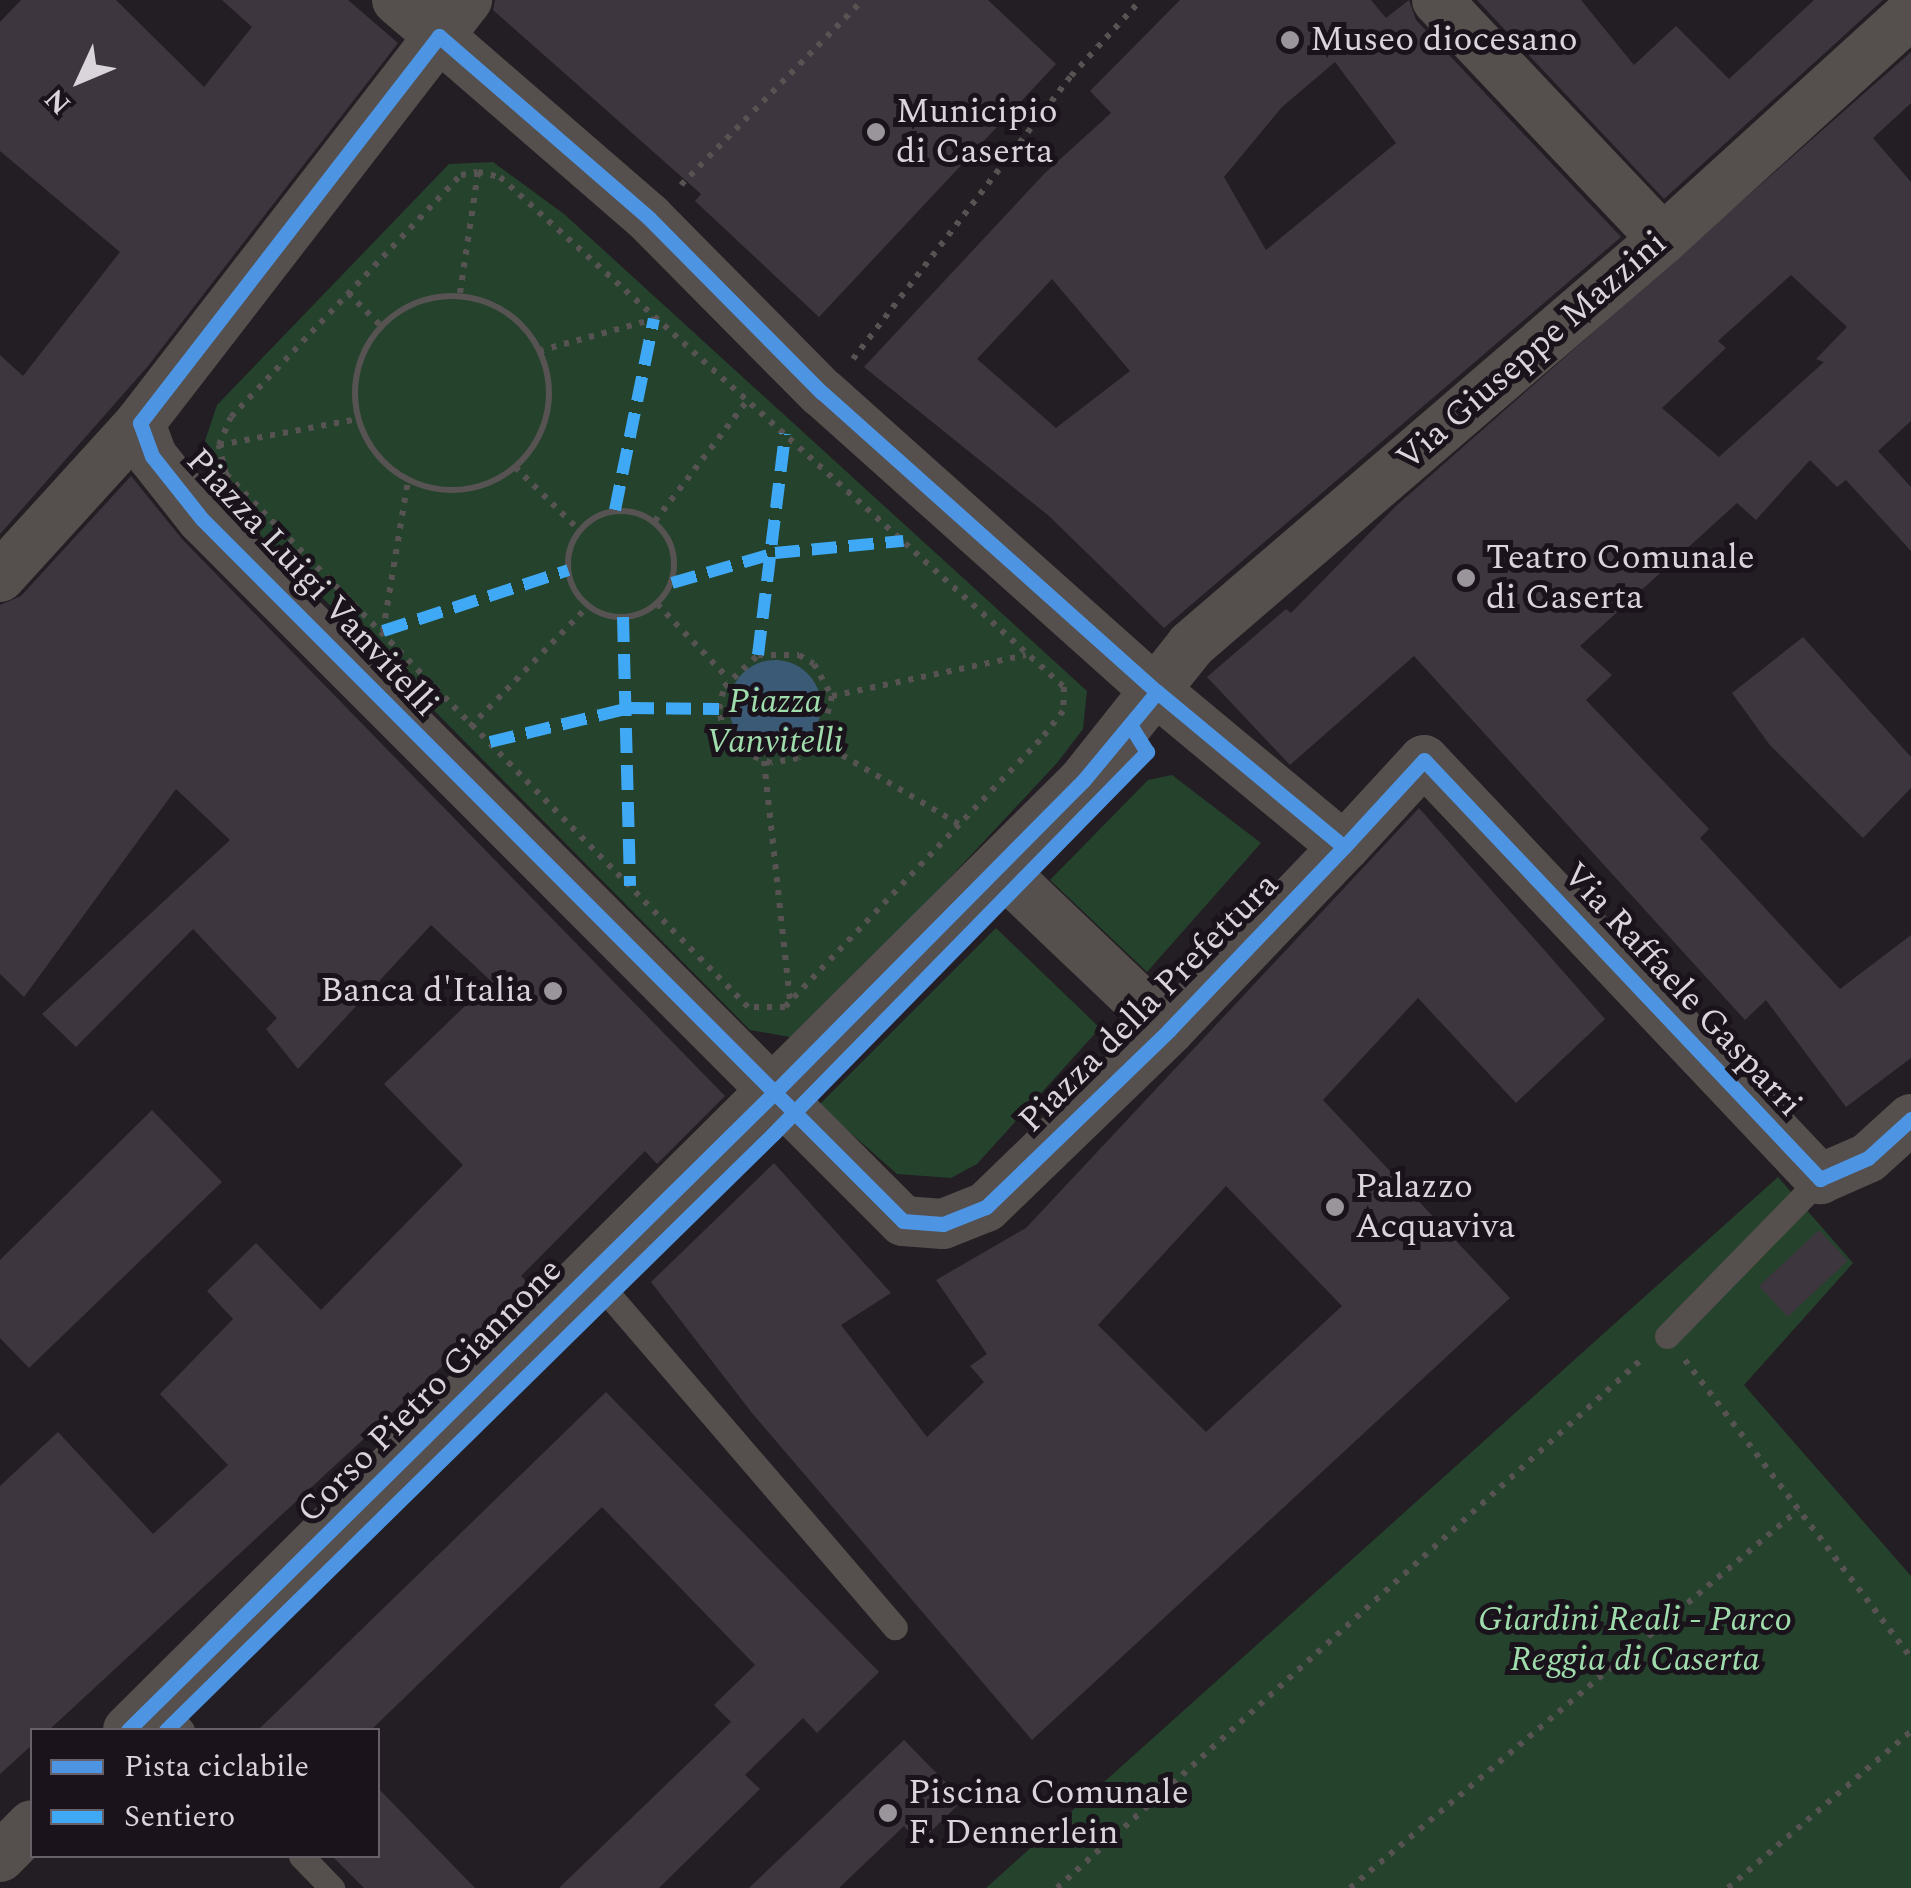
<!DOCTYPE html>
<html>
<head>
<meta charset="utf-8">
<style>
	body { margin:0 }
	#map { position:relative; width:1911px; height:1888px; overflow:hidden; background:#231e23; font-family:Spectral,serif }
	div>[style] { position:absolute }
	.green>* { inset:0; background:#25422d }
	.water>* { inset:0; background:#3b5a76 }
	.round { border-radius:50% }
	.building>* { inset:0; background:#3e363e; transform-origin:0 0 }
	.path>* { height:6px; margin-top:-3px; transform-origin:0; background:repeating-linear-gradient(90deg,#585353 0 5px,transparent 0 13px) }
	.path>.ring { margin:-3px; padding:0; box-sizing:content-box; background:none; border:6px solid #585353; border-radius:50% }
	.service>* { height:25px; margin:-12.5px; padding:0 12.5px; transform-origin:12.5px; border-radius:12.5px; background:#554f4d }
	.minor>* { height:50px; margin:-25px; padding:0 25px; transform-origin:25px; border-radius:25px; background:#554f4d }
	.quiet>* { height:12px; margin-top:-6px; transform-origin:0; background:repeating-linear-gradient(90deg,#3fa9f5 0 25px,transparent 0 37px) }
	.cycleway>* { height:15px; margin:-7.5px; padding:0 7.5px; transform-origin:7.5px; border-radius:7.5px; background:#4d94e3 }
	.dots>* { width:28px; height:28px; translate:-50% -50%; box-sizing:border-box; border:5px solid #1b131c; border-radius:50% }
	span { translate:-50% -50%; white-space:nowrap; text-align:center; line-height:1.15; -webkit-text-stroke:10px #1b131c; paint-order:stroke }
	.poi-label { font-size:35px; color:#dad4db }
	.left { translate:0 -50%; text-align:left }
	.right { translate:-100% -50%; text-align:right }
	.street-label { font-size:35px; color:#dad4db }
	.park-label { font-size:35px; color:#9fddac; font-style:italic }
	.legend { position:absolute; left:30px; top:1728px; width:350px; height:130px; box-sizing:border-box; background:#1b131c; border:2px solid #676068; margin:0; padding:12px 18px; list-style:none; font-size:30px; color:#dad4db }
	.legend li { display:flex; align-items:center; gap:20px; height:50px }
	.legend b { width:50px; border:2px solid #676068 }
	.north { position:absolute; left:30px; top:30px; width:100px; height:100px; -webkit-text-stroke:8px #1b131c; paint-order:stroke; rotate:226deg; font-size:28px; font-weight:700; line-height:40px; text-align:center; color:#dad4db }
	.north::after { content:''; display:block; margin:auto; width:35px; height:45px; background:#dad4db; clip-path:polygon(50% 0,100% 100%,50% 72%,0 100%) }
</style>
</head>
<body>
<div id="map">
	<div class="green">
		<i style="clip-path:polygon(493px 162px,564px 214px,1087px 691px,1083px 729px,1057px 763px,830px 1006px,790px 1037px,750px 1030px,213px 487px,205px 441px,217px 405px,449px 164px)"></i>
		<i style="clip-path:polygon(1172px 775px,1261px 843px,1147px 972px,1050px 880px,1148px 780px)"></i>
		<i style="clip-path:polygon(996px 928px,1100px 1028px,977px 1164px,951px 1178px,897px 1174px,819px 1105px)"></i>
		<i style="clip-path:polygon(1778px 1177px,1853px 1263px,1744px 1385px,1911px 1576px,1911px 1888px,986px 1888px)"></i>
	</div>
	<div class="water">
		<i class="round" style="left:729px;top:660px;width:92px;height:92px"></i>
	</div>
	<div class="building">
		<i style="clip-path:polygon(21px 0,116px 0,204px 87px,252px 27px,222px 0,348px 0,398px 43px,148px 366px,0 534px,0 355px,23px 376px,120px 252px,0 151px,0 22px)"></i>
		<i style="clip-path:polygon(495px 0,988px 0,1056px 64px,819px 317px,695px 201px,701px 194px,493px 10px)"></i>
		<i style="clip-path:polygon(evenodd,1180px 0,1371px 0,1386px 18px,1409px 0,1416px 20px,1621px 237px,1164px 628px,1049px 516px,864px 367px,1045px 173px,1111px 113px,1090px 91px,1180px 0,1335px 62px,1396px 143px,1266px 250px,1224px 177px,1282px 107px,1335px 62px,1180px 0,1052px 279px,1130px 371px,1056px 428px,977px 359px,1052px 279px)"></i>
		<i style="clip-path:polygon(1477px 0,1581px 0,1634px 65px,1676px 26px,1729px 79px,1814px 0,1883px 0,1664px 199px)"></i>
		<i style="clip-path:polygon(evenodd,1911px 52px,1911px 103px,1873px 138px,1911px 182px,1911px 421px,1878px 451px,1911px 487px,1911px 551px,1846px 480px,1837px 487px,1810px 460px,1756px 520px,1737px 503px,1580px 646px,1612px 675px,1586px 700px,1709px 829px,1700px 838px,1840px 989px,1911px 935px,1911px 1058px,1846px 1107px,1766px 1000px,1745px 1020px,1414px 656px,1290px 765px,1207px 677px,1286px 609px,1291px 613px,1396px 506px,1911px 52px,1791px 275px,1847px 327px,1816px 359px,1824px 362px,1719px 457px,1662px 408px,1726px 348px,1718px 341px,1791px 275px)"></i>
		<i style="clip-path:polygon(131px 476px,182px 539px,725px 1096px,657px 1164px,645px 1151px,521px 1276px,530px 1285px,49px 1730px,32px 1730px,32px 1745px,0 1774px,0 1486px,58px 1432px,153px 1534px,228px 1465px,160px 1394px,233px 1319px,207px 1291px,256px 1243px,321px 1310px,463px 1165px,384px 1084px,491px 981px,431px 925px,298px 1069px,266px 1029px,277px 1018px,193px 929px,76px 1047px,42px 1014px,230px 840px,176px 789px,24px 997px,0 974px,0 605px,21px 596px)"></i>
		<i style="clip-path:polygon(1803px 637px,1911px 757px,1911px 788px,1863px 838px,1769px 744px,1732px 693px)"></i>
		<i style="clip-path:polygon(evenodd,1419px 808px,1605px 1019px,1516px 1103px,1418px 998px,1323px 1100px,1510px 1298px,1032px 1740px,752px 1413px,651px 1282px,774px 1163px,891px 1293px,841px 1325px,927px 1437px,984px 1382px,970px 1366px,987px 1354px,936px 1280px,1026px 1228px,1419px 808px,1226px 1186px,1342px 1306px,1206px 1432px,1098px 1325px,1226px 1186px)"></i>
		<i style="clip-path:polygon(152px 1110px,222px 1182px,29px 1368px,0 1338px,0 1260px)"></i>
		<i style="left:1819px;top:1230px;width:42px;height:82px;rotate:47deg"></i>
		<i style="clip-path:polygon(606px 1392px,879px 1672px,817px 1733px,803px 1718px,745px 1775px,760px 1789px,659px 1888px,559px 1888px,731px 1722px,714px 1705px,755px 1665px,602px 1507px,371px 1730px,258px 1730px)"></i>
		<i style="clip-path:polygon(904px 1740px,963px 1800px,919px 1843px,904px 1826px,839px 1888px,749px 1888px)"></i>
		<i style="clip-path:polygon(378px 1788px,475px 1888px,364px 1888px,332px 1856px,378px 1856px)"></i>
	</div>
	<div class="path">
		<i style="left:478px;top:172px;width:23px;rotate:13deg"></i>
		<i style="left:500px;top:177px;width:760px;rotate:42.12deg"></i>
		<i style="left:1064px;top:687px;width:24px;rotate:92deg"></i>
		<i style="left:1063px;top:711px;width:37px;rotate:128deg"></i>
		<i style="left:1040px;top:740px;width:369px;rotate:133.7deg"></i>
		<i style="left:785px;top:1007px;width:37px;rotate:180deg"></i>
		<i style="left:748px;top:1007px;width:746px;rotate:-134.4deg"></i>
		<i style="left:226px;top:474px;width:30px;rotate:-104deg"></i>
		<i style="left:219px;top:445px;width:30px;rotate:-67deg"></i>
		<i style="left:231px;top:417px;width:334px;rotate:-46.5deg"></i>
		<i style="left:461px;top:175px;width:17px;rotate:-10deg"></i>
		<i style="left:681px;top:185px;width:260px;rotate:-45.5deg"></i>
		<i style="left:348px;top:293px;width:48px;rotate:45deg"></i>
		<i style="left:460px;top:293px;width:122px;rotate:-81.5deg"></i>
		<i class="ring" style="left:355px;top:296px;width:188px;height:188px"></i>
		<i style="left:539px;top:351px;width:119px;rotate:-15.5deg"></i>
		<i style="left:853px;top:359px;width:357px;rotate:-52.4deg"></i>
		<i style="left:1071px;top:76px;width:103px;rotate:-47.4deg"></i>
		<i style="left:219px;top:445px;width:141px;rotate:-10.6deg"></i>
		<i style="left:515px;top:467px;width:90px;rotate:44.5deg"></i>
		<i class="ring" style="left:568px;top:511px;width:100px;height:100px"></i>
		<i style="left:655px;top:521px;width:153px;rotate:-52.5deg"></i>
		<i style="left:657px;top:604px;width:104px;rotate:46.2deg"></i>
		<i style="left:383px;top:631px;width:153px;rotate:-80.6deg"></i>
		<i style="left:832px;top:696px;width:48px;rotate:104.6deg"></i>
		<i style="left:820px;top:742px;width:27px;rotate:144deg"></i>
		<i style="left:798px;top:758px;width:27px;rotate:170deg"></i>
		<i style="left:771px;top:763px;width:28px;rotate:-159deg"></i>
		<i style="left:745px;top:753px;width:29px;rotate:-136deg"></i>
		<i style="left:724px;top:733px;width:25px;rotate:-102deg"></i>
		<i style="left:719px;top:709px;width:23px;rotate:-77deg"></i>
		<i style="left:724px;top:687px;width:47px;rotate:-43.3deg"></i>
		<i style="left:758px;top:655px;width:41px"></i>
		<i style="left:799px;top:655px;width:17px;rotate:31deg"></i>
		<i style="left:814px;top:664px;width:37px;rotate:61deg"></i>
		<i style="left:832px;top:696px;width:198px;rotate:-11.9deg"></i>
		<i style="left:470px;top:727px;width:169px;rotate:-45.7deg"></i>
		<i style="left:820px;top:742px;width:165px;rotate:30.6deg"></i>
		<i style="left:764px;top:761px;width:241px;rotate:83.8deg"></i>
		<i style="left:1685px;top:1360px;width:374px;rotate:52.8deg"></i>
		<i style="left:1057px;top:1888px;width:789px;rotate:-42.12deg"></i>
		<i style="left:1350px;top:1888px;width:586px;rotate:-40.16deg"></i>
		<i style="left:1728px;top:1888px;width:241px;rotate:-40.6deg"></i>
	</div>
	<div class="service">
		<i style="left:591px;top:1274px;width:466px;rotate:49.3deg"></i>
		<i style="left:1667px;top:1336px;width:219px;rotate:-45.7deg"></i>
		<i style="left:156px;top:1703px;width:37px;rotate:46deg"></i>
		<i style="left:301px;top:1856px;width:45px;rotate:45.9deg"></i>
	</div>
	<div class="minor">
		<i style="left:397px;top:0;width:55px;rotate:40.6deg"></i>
		<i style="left:439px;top:36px;width:46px;rotate:-52.1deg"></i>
		<i style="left:1437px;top:0;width:329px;rotate:46.6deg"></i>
		<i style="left:0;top:577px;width:208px;rotate:-47.7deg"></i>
		<i style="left:1344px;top:847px;width:243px;rotate:-140.3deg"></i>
		<i style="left:1157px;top:692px;width:449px;rotate:-138.2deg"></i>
		<i style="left:822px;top:393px;width:246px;rotate:-134.7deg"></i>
		<i style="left:649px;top:218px;width:278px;rotate:-139.1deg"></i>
		<i style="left:439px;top:36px;width:489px;rotate:127.7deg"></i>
		<i style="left:140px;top:423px;width:35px;rotate:70deg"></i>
		<i style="left:152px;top:456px;width:80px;rotate:51.6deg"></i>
		<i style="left:202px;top:519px;width:992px;rotate:45.04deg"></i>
		<i style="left:903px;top:1221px;width:40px;rotate:4.3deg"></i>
		<i style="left:943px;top:1224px;width:46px;rotate:-21.6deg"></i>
		<i style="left:986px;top:1207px;width:255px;rotate:-44deg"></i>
		<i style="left:1169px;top:1030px;width:253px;rotate:-46.3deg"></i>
		<i style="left:1344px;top:847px;width:118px;rotate:-47.4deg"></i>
		<i style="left:1424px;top:760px;width:577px;rotate:46.62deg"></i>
		<i style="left:1820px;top:1179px;width:52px;rotate:-23.6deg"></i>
		<i style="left:1868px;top:1158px;width:58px;rotate:-42.2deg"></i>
		<i style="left:998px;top:867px;width:236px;rotate:43.6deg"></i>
		<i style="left:128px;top:1730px;width:1346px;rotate:-44.82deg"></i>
		<i style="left:1083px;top:781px;width:174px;rotate:-51.5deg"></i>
		<i style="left:1191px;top:645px;width:623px;rotate:-40.7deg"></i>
		<i style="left:1663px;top:239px;width:336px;rotate:-42.3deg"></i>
		<i style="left:0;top:1857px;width:45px;rotate:-45deg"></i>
	</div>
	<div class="quiet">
		<i style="left:615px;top:510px;width:195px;rotate:-78.5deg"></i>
		<i style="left:672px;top:583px;width:107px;rotate:-16.2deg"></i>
		<i style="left:775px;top:553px;width:129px;rotate:-5.4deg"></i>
		<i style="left:623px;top:617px;width:269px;rotate:88.5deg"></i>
		<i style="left:383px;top:631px;width:195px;rotate:-18.2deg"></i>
		<i style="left:758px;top:655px;width:223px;rotate:-83deg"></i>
		<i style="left:490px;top:742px;width:143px;rotate:-13.7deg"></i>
		<i style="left:629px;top:708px;width:90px;rotate:0.6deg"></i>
	</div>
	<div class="cycleway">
		<i style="left:1344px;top:847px;width:243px;rotate:-140.3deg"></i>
		<i style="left:1157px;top:692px;width:449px;rotate:-138.2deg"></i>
		<i style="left:822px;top:393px;width:246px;rotate:-134.7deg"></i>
		<i style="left:649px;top:218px;width:278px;rotate:-139.1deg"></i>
		<i style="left:439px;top:36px;width:489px;rotate:127.7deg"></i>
		<i style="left:140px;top:423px;width:35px;rotate:70deg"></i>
		<i style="left:152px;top:456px;width:80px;rotate:51.6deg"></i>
		<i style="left:202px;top:519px;width:992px;rotate:45.04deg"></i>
		<i style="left:903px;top:1221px;width:40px;rotate:4.3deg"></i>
		<i style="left:943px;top:1224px;width:46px;rotate:-21.6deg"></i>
		<i style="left:986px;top:1207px;width:255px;rotate:-44deg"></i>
		<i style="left:1169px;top:1030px;width:253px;rotate:-46.3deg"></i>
		<i style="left:1344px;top:847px;width:118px;rotate:-47.4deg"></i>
		<i style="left:1424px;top:760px;width:577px;rotate:46.62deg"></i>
		<i style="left:1820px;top:1179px;width:52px;rotate:-23.6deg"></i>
		<i style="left:1868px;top:1158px;width:58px;rotate:-42.2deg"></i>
		<i style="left:128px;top:1730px;width:907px;rotate:-44.6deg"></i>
		<i style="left:774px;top:1093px;width:439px;rotate:-45.3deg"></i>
		<i style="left:1083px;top:781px;width:116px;rotate:-50.3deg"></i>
		<i style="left:166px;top:1730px;width:851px;rotate:-44.48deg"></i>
		<i style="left:773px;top:1134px;width:535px;rotate:-45.61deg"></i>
		<i style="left:1147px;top:752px;width:32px;rotate:-122deg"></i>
	</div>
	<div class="dots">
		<i style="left:1290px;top:40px;background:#9a949b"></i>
		<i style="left:876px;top:132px;background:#9a949b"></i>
		<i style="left:1466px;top:578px;background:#9a949b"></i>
		<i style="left:553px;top:991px;background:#9a949b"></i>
		<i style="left:1335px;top:1207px;background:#9a949b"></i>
		<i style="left:888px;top:1813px;background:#9a949b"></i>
	</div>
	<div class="poi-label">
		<span class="left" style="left:1310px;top:40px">Museo diocesano</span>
		<span class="left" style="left:896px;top:132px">Municipio<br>di Caserta</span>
		<span class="left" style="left:1486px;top:578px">Teatro Comunale<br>di Caserta</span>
		<span class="right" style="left:533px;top:991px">Banca d'Italia</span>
		<span class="left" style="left:1355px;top:1207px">Palazzo<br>Acquaviva</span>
		<span class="left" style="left:908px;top:1813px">Piscina Comunale<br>F. Dennerlein</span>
	</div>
	<div class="street-label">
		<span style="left:1532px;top:351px;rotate:-41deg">Via Giuseppe Mazzini</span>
		<span style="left:312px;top:583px;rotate:47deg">Piazza Luigi Vanvitelli</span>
		<span style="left:1682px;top:990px;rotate:47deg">Via Raffaele Gasparri</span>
		<span style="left:1149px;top:1003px;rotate:-45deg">Piazza della Prefettura</span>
		<span style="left:430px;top:1391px;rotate:-45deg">Corso Pietro Giannone</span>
	</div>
	<div class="park-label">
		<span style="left:775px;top:722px">Piazza<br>Vanvitelli</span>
		<span style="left:1635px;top:1640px">Giardini Reali - Parco<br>Reggia di Caserta</span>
	</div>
	<ul class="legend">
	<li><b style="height:12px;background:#4d94e3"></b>Pista ciclabile</li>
	<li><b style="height:12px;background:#3fa9f5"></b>Sentiero</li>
	</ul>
	<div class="north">N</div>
</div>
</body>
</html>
